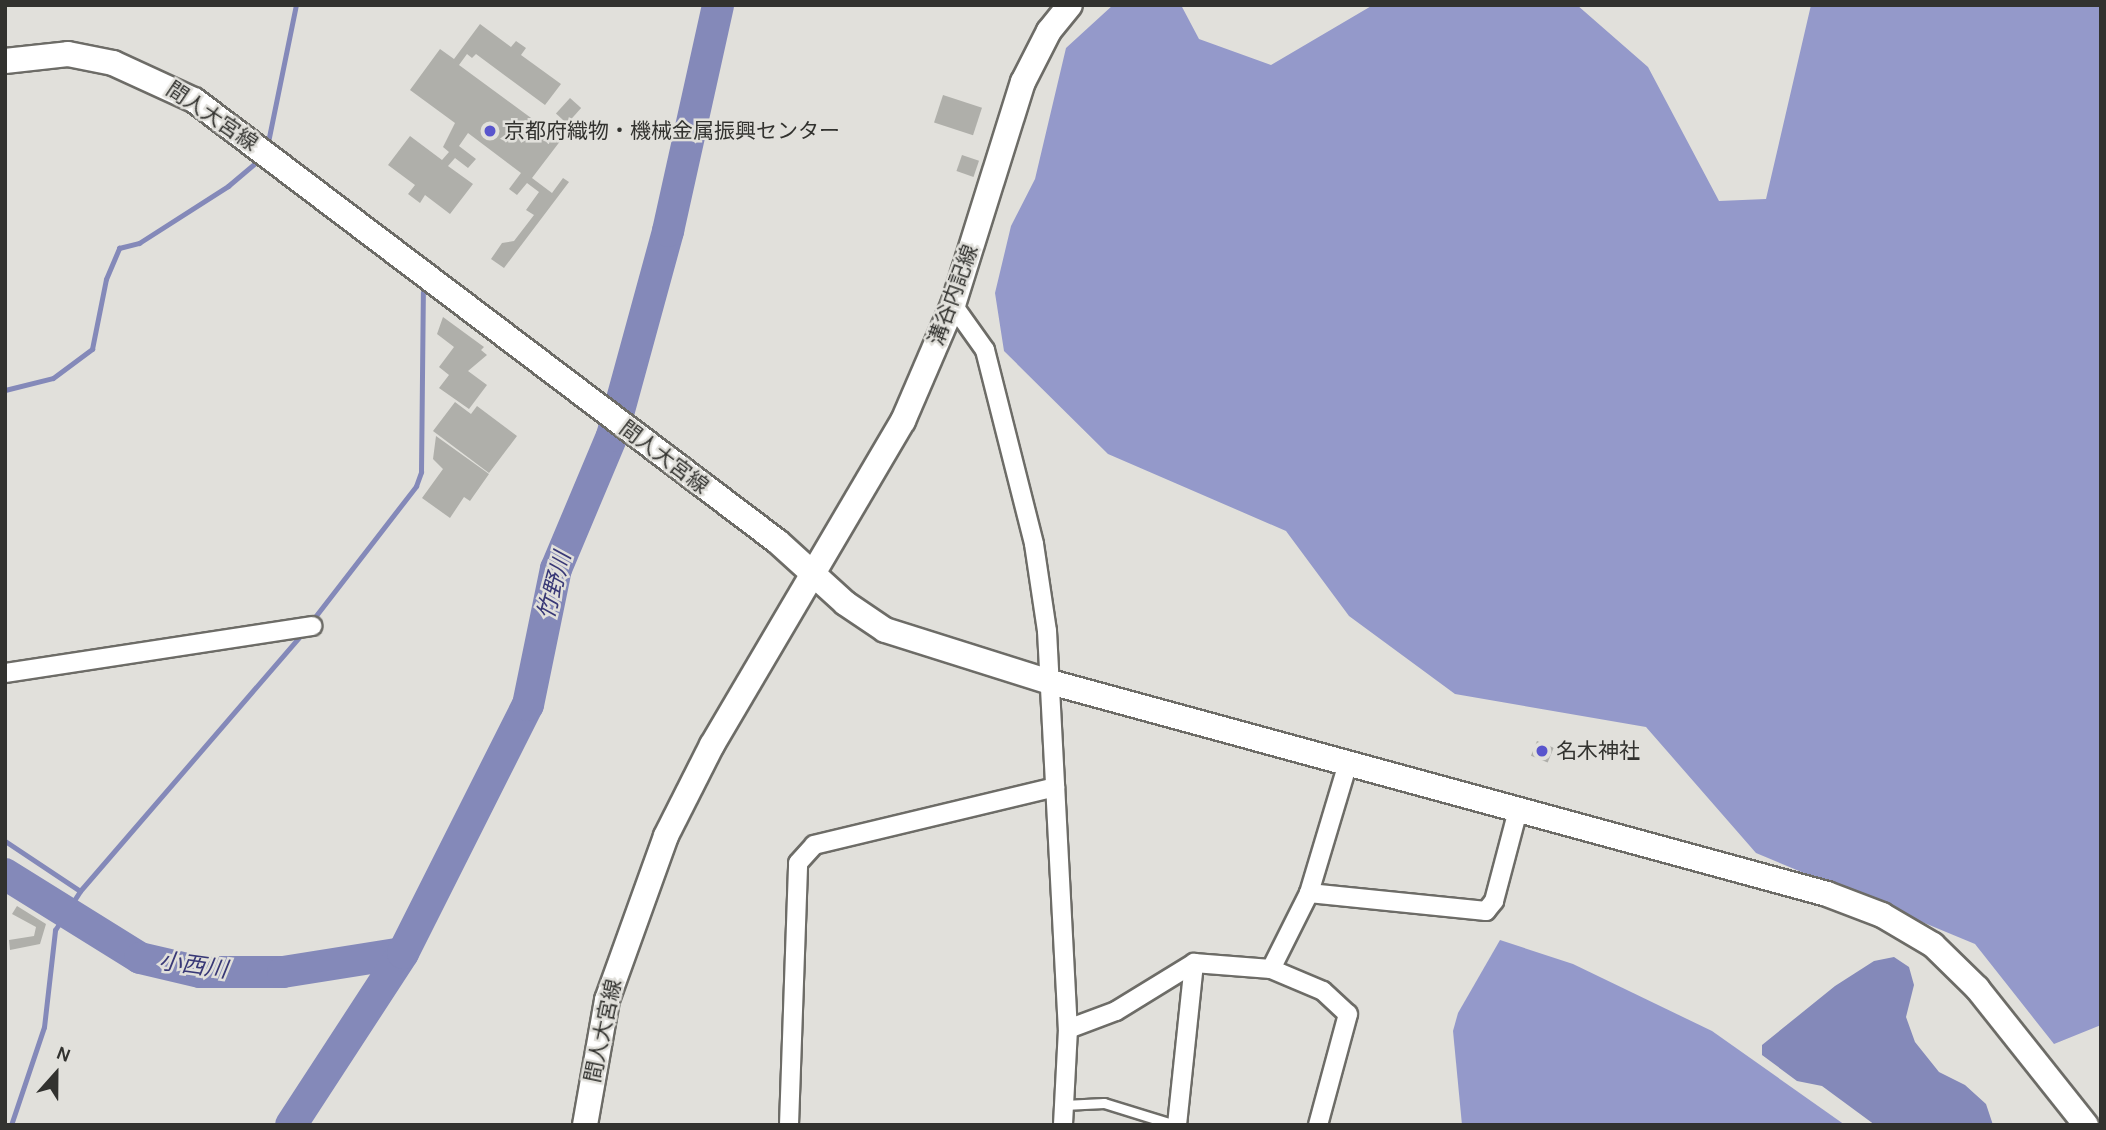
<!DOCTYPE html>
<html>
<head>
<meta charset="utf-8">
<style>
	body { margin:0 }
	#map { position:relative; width:2106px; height:1130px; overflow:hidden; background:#e1e0db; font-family:Karla,"Noto Sans JP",sans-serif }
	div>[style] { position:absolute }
	.forest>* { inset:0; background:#9499ca }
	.water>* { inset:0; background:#8489b9 }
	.stream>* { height:5px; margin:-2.5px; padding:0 2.5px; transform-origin:2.5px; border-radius:2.5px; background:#8489b9 }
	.river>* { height:32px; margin:-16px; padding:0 16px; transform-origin:16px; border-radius:16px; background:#8489b9 }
	.building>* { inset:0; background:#afafaa; transform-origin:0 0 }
	.roads { filter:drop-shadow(2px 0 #6d6c67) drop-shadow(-2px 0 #6d6c67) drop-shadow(0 2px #6d6c67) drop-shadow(0 -2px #6d6c67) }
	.lane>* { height:9px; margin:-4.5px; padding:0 4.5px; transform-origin:4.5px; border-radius:4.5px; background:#fff }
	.street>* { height:18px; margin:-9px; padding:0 9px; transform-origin:9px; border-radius:9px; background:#fff }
	.secondary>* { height:24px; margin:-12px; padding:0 12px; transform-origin:12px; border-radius:12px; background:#fff }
	.dots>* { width:19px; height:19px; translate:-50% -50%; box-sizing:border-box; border:4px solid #e1e0db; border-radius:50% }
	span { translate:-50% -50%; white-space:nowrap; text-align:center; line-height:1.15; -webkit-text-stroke:5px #e1e0db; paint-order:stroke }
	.street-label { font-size:21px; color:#32322f }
	.poi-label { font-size:21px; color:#32322f }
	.left { translate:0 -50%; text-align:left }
	.water-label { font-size:23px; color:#383876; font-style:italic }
	.frame { position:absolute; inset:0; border:7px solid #32322f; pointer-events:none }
	.north { position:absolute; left:21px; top:1039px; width:70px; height:70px; -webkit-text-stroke:5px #e1e0db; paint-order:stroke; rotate:21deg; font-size:19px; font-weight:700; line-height:28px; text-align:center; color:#32322f }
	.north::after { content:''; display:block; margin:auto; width:24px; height:32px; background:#32322f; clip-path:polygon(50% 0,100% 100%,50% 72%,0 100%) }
</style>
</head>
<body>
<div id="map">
	<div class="forest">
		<i style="clip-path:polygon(1113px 5px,1181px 5px,1199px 39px,1271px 65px,1373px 5px,1577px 5px,1648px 67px,1719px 201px,1766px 199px,1811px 5px,2101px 5px,2101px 1025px,2054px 1044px,1975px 944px,1756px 853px,1646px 727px,1455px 694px,1349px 616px,1286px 531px,1108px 454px,1004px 351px,995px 293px,1011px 226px,1035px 179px,1066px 48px)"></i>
		<i style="clip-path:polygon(1500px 940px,1573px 964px,1712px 1031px,1845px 1125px,1462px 1125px,1453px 1031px,1458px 1013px)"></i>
	</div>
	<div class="water">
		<i style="clip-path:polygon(1894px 957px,1909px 967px,1914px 985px,1906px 1017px,1915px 1042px,1939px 1072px,1965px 1085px,1986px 1104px,1993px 1125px,1875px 1125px,1822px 1086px,1797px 1081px,1762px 1055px,1762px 1045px,1835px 986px,1874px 961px)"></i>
	</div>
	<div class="stream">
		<i style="left:267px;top:147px;width:145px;rotate:-78.5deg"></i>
		<i style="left:5px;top:390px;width:49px;rotate:-14deg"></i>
		<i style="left:53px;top:378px;width:49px;rotate:-36.6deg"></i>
		<i style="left:92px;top:349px;width:71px;rotate:-78.7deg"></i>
		<i style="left:106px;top:279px;width:34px;rotate:-67deg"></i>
		<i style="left:119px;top:248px;width:21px;rotate:-14deg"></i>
		<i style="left:139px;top:243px;width:106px;rotate:-32.6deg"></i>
		<i style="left:228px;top:186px;width:42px;rotate:-40.2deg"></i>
		<i style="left:311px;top:622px;width:172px;rotate:-52.3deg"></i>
		<i style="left:416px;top:486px;width:15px;rotate:-70deg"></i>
		<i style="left:421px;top:472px;width:180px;rotate:-89.4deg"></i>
		<i style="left:5px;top:841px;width:90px;rotate:33.7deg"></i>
		<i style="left:11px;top:1125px;width:103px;rotate:-71.4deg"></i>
		<i style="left:44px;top:1027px;width:98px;rotate:-83.5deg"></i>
		<i style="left:55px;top:930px;width:46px;rotate:-57.3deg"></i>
		<i style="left:80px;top:891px;width:341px;rotate:-49.2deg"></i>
	</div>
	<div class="river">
		<i style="left:5px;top:874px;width:159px;rotate:31.9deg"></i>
		<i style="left:140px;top:958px;width:62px;rotate:13.1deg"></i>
		<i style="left:200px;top:972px;width:83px"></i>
		<i style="left:283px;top:972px;width:121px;rotate:-9deg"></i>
		<i style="left:291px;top:1125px;width:205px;rotate:-56.9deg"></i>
		<i style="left:403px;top:953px;width:278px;rotate:-63.3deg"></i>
		<i style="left:528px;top:705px;width:139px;rotate:-78.4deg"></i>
		<i style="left:556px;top:569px;width:144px;rotate:-67.2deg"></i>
		<i style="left:612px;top:436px;width:213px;rotate:-74.7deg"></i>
		<i style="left:668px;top:231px;width:231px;rotate:-77.5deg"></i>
	</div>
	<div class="building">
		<i style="clip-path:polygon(480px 24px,511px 47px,516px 41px,526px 48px,521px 55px,561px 84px,545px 105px,476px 54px,472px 58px,467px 54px,459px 65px,561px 140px,532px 178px,552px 193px,563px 178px,569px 182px,504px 268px,491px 259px,502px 243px,514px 241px,534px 215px,526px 210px,539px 192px,527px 183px,517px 195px,509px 189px,521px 173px,468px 133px,459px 146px,476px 159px,468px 168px,455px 158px,448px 166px,473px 184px,450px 214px,425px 195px,420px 203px,408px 194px,415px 185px,388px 165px,410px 136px,442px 160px,449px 152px,443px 147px,455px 123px,410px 90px,440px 49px,454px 59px)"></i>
		<i style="left:943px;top:95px;width:41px;height:29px;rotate:18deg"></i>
		<i style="left:570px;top:98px;width:15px;height:21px;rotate:42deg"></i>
		<i style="left:962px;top:155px;width:18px;height:17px;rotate:19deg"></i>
		<i style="clip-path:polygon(443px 317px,484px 347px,481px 350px,487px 355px,468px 371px,487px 385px,469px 409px,439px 388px,449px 375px,439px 367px,454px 347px,437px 334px)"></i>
		<i style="clip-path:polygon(455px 402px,471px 414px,477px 406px,517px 436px,489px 473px,433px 431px)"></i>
		<i style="clip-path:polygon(436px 436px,489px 474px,470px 501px,464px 497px,450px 518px,422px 498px,443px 469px,433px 459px)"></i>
		<i style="left:1537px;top:741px;width:18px;height:16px;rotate:22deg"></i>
		<i style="clip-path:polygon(17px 906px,46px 924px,40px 944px,10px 950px,9px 940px,34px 936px,36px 927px,12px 914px)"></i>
	</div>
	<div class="roads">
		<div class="lane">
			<i style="left:1064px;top:1105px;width:40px;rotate:-2.9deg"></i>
			<i style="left:1104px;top:1103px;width:74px;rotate:17.2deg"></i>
		</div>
		<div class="street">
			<i style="left:953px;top:305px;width:55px;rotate:54.6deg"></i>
			<i style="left:985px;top:350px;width:200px;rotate:75.8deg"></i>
			<i style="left:1034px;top:544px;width:88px;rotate:81.5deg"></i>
			<i style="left:1047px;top:631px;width:399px;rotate:87deg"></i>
			<i style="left:1068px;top:1029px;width:96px;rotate:93deg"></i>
			<i style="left:5px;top:673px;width:311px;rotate:-8.7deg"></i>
			<i style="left:1309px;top:893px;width:178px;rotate:5.8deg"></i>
			<i style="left:1486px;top:911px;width:13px;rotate:-51deg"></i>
			<i style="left:1494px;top:901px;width:94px;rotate:-75.2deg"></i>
			<i style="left:1271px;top:969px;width:85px;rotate:-63.4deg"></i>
			<i style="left:1309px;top:893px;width:136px;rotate:-73.3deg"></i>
			<i style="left:1068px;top:1029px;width:51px;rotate:-20.6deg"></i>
			<i style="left:1116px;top:1011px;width:92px;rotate:-31.6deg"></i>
			<i style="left:1194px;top:963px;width:77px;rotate:4.5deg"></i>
			<i style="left:1271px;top:969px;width:56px;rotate:22.9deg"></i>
			<i style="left:1323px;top:991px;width:34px;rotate:43deg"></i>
			<i style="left:1348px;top:1014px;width:115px;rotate:105.1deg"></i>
			<i style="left:789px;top:1125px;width:262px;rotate:-88deg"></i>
			<i style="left:798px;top:863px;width:24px;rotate:-48deg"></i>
			<i style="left:814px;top:845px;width:248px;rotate:-13.5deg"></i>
			<i style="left:1177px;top:1125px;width:163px;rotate:-84deg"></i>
		</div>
		<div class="secondary">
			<i style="left:5px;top:61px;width:63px;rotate:-6.3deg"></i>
			<i style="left:68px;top:54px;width:46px;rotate:11.3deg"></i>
			<i style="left:113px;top:63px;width:89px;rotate:24.6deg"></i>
			<i style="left:194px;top:100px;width:732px;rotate:37.12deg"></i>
			<i style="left:778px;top:542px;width:91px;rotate:42.3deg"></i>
			<i style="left:845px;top:603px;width:48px;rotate:34deg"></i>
			<i style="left:885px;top:630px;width:173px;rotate:17.5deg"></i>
			<i style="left:1050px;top:682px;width:805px;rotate:15.26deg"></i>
			<i style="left:1827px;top:894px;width:59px;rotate:20.9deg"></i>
			<i style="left:1882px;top:915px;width:59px;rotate:30.5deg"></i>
			<i style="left:1933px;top:945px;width:62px;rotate:44.3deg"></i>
			<i style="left:1977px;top:988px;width:175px;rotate:51.5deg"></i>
			<i style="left:585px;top:1125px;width:127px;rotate:-80deg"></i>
			<i style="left:607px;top:1000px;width:174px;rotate:-70.2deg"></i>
			<i style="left:666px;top:836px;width:102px;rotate:-63.2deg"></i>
			<i style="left:712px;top:745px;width:376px;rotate:-59.5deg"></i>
			<i style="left:903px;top:421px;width:126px;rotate:-66.7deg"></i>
			<i style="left:953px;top:305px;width:234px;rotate:-72.6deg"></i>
			<i style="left:1023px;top:82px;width:57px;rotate:-63deg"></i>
			<i style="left:1049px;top:31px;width:33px;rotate:-51deg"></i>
		</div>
	</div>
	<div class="dots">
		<i style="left:490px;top:131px;background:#5955cd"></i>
		<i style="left:1542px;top:751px;background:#5955cd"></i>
	</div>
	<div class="street-label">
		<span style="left:212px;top:116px;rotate:34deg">間人大宮線</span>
		<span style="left:953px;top:295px;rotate:-70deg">溝谷内記線</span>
		<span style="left:664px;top:457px;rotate:37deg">間人大宮線</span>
		<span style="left:603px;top:1031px;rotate:-78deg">間人大宮線</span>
	</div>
	<div class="poi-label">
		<span class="left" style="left:504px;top:131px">京都府織物・機械金属振興センター</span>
		<span class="left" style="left:1556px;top:751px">名木神社</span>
	</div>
	<div class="water-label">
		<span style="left:555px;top:586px;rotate:-75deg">竹野川</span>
		<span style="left:193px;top:966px;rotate:8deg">小西川</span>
	</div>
	<div class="frame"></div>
	<div class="north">N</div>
</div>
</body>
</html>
